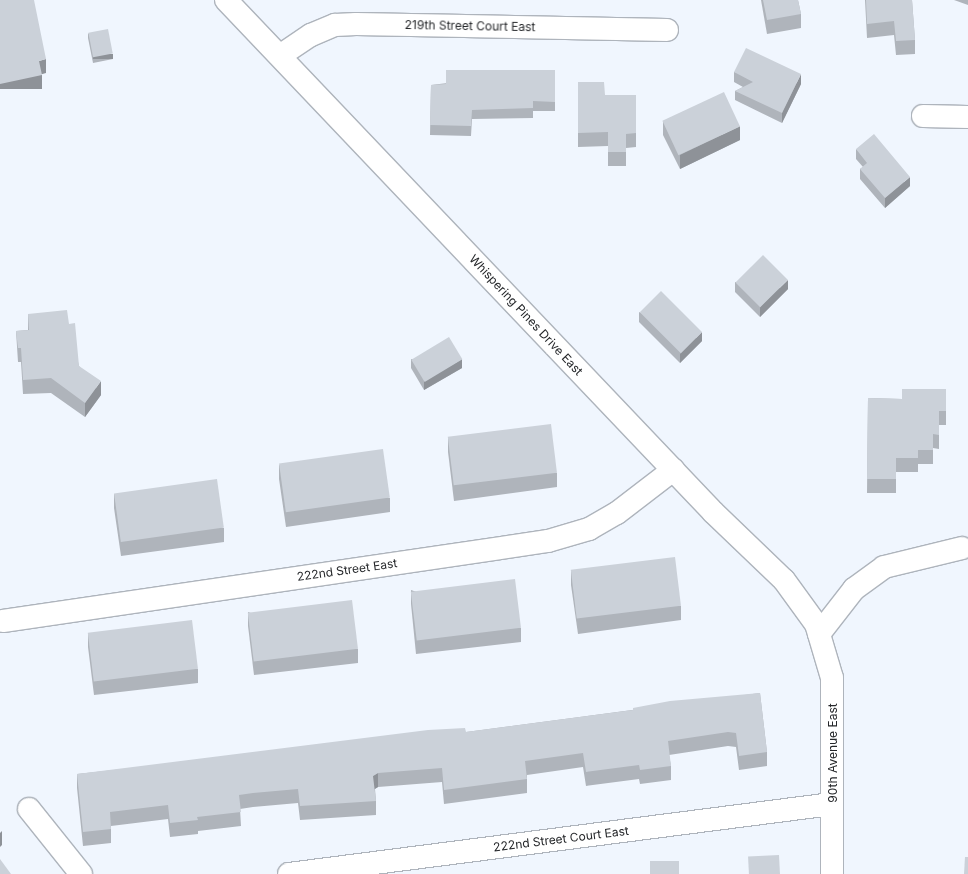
<!DOCTYPE html>
<html>
<head>
<meta charset="utf-8">
<style>
	body { margin:0 }
	#map { position:relative; width:968px; height:874px; overflow:hidden; background:#f0f6fe; font-family:Inter,sans-serif }
	div>[style] { position:absolute }
	.roads { filter:drop-shadow(1px 0 #aeb4bc) drop-shadow(-1px 0 #aeb4bc) drop-shadow(0 1px #aeb4bc) drop-shadow(0 -1px #aeb4bc) }
	.street>* { height:22px; margin:-11px; padding:0 11px; transform-origin:11px; border-radius:11px; background:#fff }
	.wall>* { inset:0; background:#afb4bb }
	.shaded-wall>* { inset:0; background:#8e9298; transform-origin:0 0 }
	.building>* { inset:0; background:#cbd1d9; transform-origin:0 0 }
	span { translate:-50% -50%; white-space:nowrap; text-align:center; line-height:1.15; -webkit-text-stroke:4.5px #fff; paint-order:stroke }
	.street-label { font-size:12px; color:#25272a }
</style>
</head>
<body>
<div id="map">
	<div class="roads">
		<div class="street">
			<i style="left:226px;top:0;width:707px;rotate:46.43deg"></i>
			<i style="left:713px;top:512px;width:98px;rotate:43.8deg"></i>
			<i style="left:784px;top:580px;width:54px;rotate:54deg"></i>
			<i style="left:816px;top:624px;width:56px;rotate:73.5deg"></i>
			<i style="left:832px;top:678px;width:196px;rotate:90deg"></i>
			<i style="left:281px;top:55px;width:36px;rotate:-34deg"></i>
			<i style="left:311px;top:35px;width:26px;rotate:-23deg"></i>
			<i style="left:335px;top:25px;width:21px;rotate:-3deg"></i>
			<i style="left:356px;top:24px;width:311px;rotate:1.1deg"></i>
			<i style="left:923px;top:116px;width:45px;rotate:1.3deg"></i>
			<i style="left:3px;top:621px;width:551px;rotate:-8.35deg"></i>
			<i style="left:548px;top:541px;width:43px;rotate:-16.3deg"></i>
			<i style="left:589px;top:529px;width:32px;rotate:-30deg"></i>
			<i style="left:617px;top:513px;width:71px;rotate:-37.5deg"></i>
			<i style="left:819px;top:634px;width:57px;rotate:-52.1deg"></i>
			<i style="left:854px;top:589px;width:37px;rotate:-36deg"></i>
			<i style="left:884px;top:567px;width:80px;rotate:-13.7deg"></i>
			<i style="left:29px;top:809px;width:83px;rotate:51.3deg"></i>
			<i style="left:289px;top:874px;width:547px;rotate:-7.35deg"></i>
		</div>
	</div>
	<div class="wall">
		<i style="clip-path:polygon(761px 0,798px 0,801px 14px,801px 28px,767px 34px)"></i>
		<i style="clip-path:polygon(865px 0,912px 0,915px 40px,915px 54px,896px 55px,894px 35px,867px 38px)"></i>
		<i style="clip-path:polygon(954px 0,968px 0,968px 5px)"></i>
		<i style="clip-path:polygon(88px 33px,113px 59px,93px 63px,88px 38px)"></i>
		<i style="clip-path:polygon(555px 70px,555px 111px,533px 111px,533px 118px,472px 119px,471px 136px,430px 135px,431px 85px)"></i>
		<i style="clip-path:polygon(734px 72px,801px 84px,782px 123px,735px 100px,735px 91px,743px 87px,734px 82px)"></i>
		<i style="clip-path:polygon(578px 82px,605px 95px,636px 95px,636px 147px,626px 148px,626px 166px,608px 166px,608px 146px,578px 147px)"></i>
		<i style="clip-path:polygon(663px 121px,740px 140px,680px 169px,663px 135px)"></i>
		<i style="clip-path:polygon(856px 149px,910px 186px,885px 208px,860px 179px,860px 169px,863px 167px,856px 159px)"></i>
		<i style="clip-path:polygon(735px 282px,788px 289px,760px 317px,735px 292px)"></i>
		<i style="clip-path:polygon(639px 312px,702px 341px,680px 363px,639px 322px)"></i>
		<i style="clip-path:polygon(28px 314px,69px 324px,79px 366px,101px 395px,85px 417px,51px 393px,23px 394px,21px 362px,18px 362px,16px 331px,28px 330px)"></i>
		<i style="clip-path:polygon(411px 359px,462px 368px,424px 390px,411px 368px)"></i>
		<i style="clip-path:polygon(946px 389px,946px 425px,939px 425px,939px 449px,933px 448px,933px 464px,918px 464px,918px 472px,896px 472px,896px 493px,867px 493px,868px 398px,902px 399px)"></i>
		<i style="clip-path:polygon(448px 438px,557px 473px,557px 487px,454px 501px,448px 452px)"></i>
		<i style="clip-path:polygon(279px 465px,390px 498px,390px 512px,286px 527px,279px 479px)"></i>
		<i style="clip-path:polygon(114px 494px,224px 528px,224px 542px,121px 556px,114px 508px)"></i>
		<i style="clip-path:polygon(571px 571px,681px 606px,681px 620px,578px 634px,571px 585px)"></i>
		<i style="clip-path:polygon(411px 590px,521px 628px,521px 642px,416px 654px,411px 604px)"></i>
		<i style="clip-path:polygon(248px 612px,358px 649px,358px 663px,254px 675px,248px 626px)"></i>
		<i style="clip-path:polygon(88px 633px,198px 669px,198px 683px,94px 695px,88px 647px)"></i>
		<i style="clip-path:polygon(760px 693px,767px 752px,767px 766px,739px 770px,736px 747px,728px 746px,669px 755px,671px 766px,671px 780px,640px 784px,639px 779px,586px 786px,583px 767px,527px 775px,527px 793px,444px 804px,442px 782px,378px 787px,375px 789px,376px 801px,376px 815px,300px 820px,298px 803px,253px 807px,240px 809px,241px 826px,198px 831px,198px 834px,170px 837px,168px 819px,111px 826px,111px 843px,83px 846px,77px 788px,77px 774px,466px 732px)"></i>
	</div>
	<div class="shaded-wall">
		<i style="left:113px;top:54px;width:5px;height:20px;rotate:90deg"></i>
		<i style="clip-path:polygon(46px 59px,46px 73px,39px 75px,39px 61px)"></i>
		<i style="clip-path:polygon(801px 74px,801px 84px,782px 123px,782px 113px)"></i>
		<i style="left:42px;top:75px;width:14px;height:43px;rotate:90deg"></i>
		<i style="clip-path:polygon(740px 126px,740px 140px,680px 169px,680px 155px)"></i>
		<i style="clip-path:polygon(910px 177px,910px 186px,885px 208px,885px 198px)"></i>
		<i style="clip-path:polygon(788px 280px,788px 289px,760px 317px,760px 307px)"></i>
		<i style="clip-path:polygon(702px 332px,702px 341px,680px 363px,680px 354px)"></i>
		<i style="clip-path:polygon(462px 359px,462px 368px,424px 390px,424px 381px)"></i>
		<i style="clip-path:polygon(101px 381px,101px 395px,85px 417px,85px 403px)"></i>
		<i style="clip-path:polygon(378px 773px,378px 787px,373px 790px,373px 776px)"></i>
		<i style="clip-path:polygon(2px 831px,2px 845px,0 847px,0 833px)"></i>
	</div>
	<div class="building">
		<i style="clip-path:polygon(0 0,34px 0,46px 59px,39px 61px,42px 75px,0 84px)"></i>
		<i style="clip-path:polygon(763px 0,798px 0,801px 14px,767px 20px)"></i>
		<i style="clip-path:polygon(866px 0,912px 0,915px 40px,896px 41px,894px 21px,867px 24px)"></i>
		<i style="left:108px;top:29px;width:25px;height:20px;rotate:79deg"></i>
		<i style="clip-path:polygon(746px 48px,801px 74px,782px 113px,735px 91px,753px 82px,734px 72px)"></i>
		<i style="clip-path:polygon(446px 70px,555px 70px,555px 102px,533px 101px,533px 108px,472px 110px,471px 126px,430px 125px,431px 85px,446px 84px)"></i>
		<i style="clip-path:polygon(578px 82px,604px 82px,605px 95px,636px 95px,636px 133px,626px 134px,626px 152px,608px 152px,608px 132px,578px 133px)"></i>
		<i style="left:724px;top:92px;width:38px;height:68px;rotate:65deg"></i>
		<i style="clip-path:polygon(874px 134px,910px 177px,885px 198px,860px 169px,867px 163px,856px 149px)"></i>
		<i style="left:763px;top:255px;width:35px;height:39px;rotate:45deg"></i>
		<i style="left:661px;top:291px;width:58px;height:30px;rotate:45deg"></i>
		<i style="clip-path:polygon(67px 310px,69px 324px,75px 323px,79px 366px,101px 381px,85px 403px,51px 378px,23px 380px,21px 348px,18px 348px,16px 331px,29px 330px,28px 314px)"></i>
		<i style="left:449px;top:337px;width:26px;height:44px;rotate:59deg"></i>
		<i style="clip-path:polygon(902px 389px,946px 389px,946px 411px,939px 411px,939px 435px,933px 434px,933px 450px,918px 450px,918px 458px,896px 458px,896px 479px,867px 479px,868px 398px,902px 399px)"></i>
		<i style="left:551px;top:424px;width:49px;height:104px;rotate:83deg"></i>
		<i style="left:383px;top:449px;width:49px;height:105px;rotate:82deg"></i>
		<i style="left:217px;top:479px;width:49px;height:104px;rotate:82deg"></i>
		<i style="left:675px;top:557px;width:49px;height:105px;rotate:83deg"></i>
		<i style="left:515px;top:579px;width:49px;height:105px;rotate:83deg"></i>
		<i style="left:352px;top:600px;width:49px;height:105px;rotate:83deg"></i>
		<i style="left:192px;top:620px;width:49px;height:105px;rotate:83deg"></i>
		<i style="clip-path:polygon(760px 693px,767px 752px,739px 756px,736px 733px,728px 732px,668px 741px,671px 766px,640px 770px,639px 765px,586px 772px,583px 753px,525px 761px,527px 779px,444px 790px,442px 768px,378px 773px,373px 776px,376px 801px,300px 806px,298px 789px,253px 793px,239px 795px,241px 812px,197px 817px,198px 820px,170px 823px,168px 805px,110px 812px,111px 829px,83px 832px,77px 774px,428px 730px,465px 728px,466px 732px,633px 710px,633px 708px,670px 701px)"></i>
		<i style="left:779px;top:855px;width:19px;height:31px;rotate:87deg"></i>
		<i style="clip-path:polygon(965px 857px,968px 857px,968px 874px,964px 874px)"></i>
		<i style="clip-path:polygon(0 859px,11px 874px,0 874px)"></i>
		<i style="left:679px;top:861px;width:13px;height:29px;rotate:90deg"></i>
	</div>
	<div class="street-label">
		<span style="left:470px;top:26px;rotate:1deg">219th Street Court East</span>
		<span style="left:526px;top:315px;rotate:47deg">Whispering Pines Drive East</span>
		<span style="left:347px;top:570px;rotate:-8deg">222nd Street East</span>
		<span style="left:833px;top:753px;rotate:-90deg">90th Avenue East</span>
		<span style="left:561px;top:839px;rotate:-7deg">222nd Street Court East</span>
	</div>
</div>
</body>
</html>
